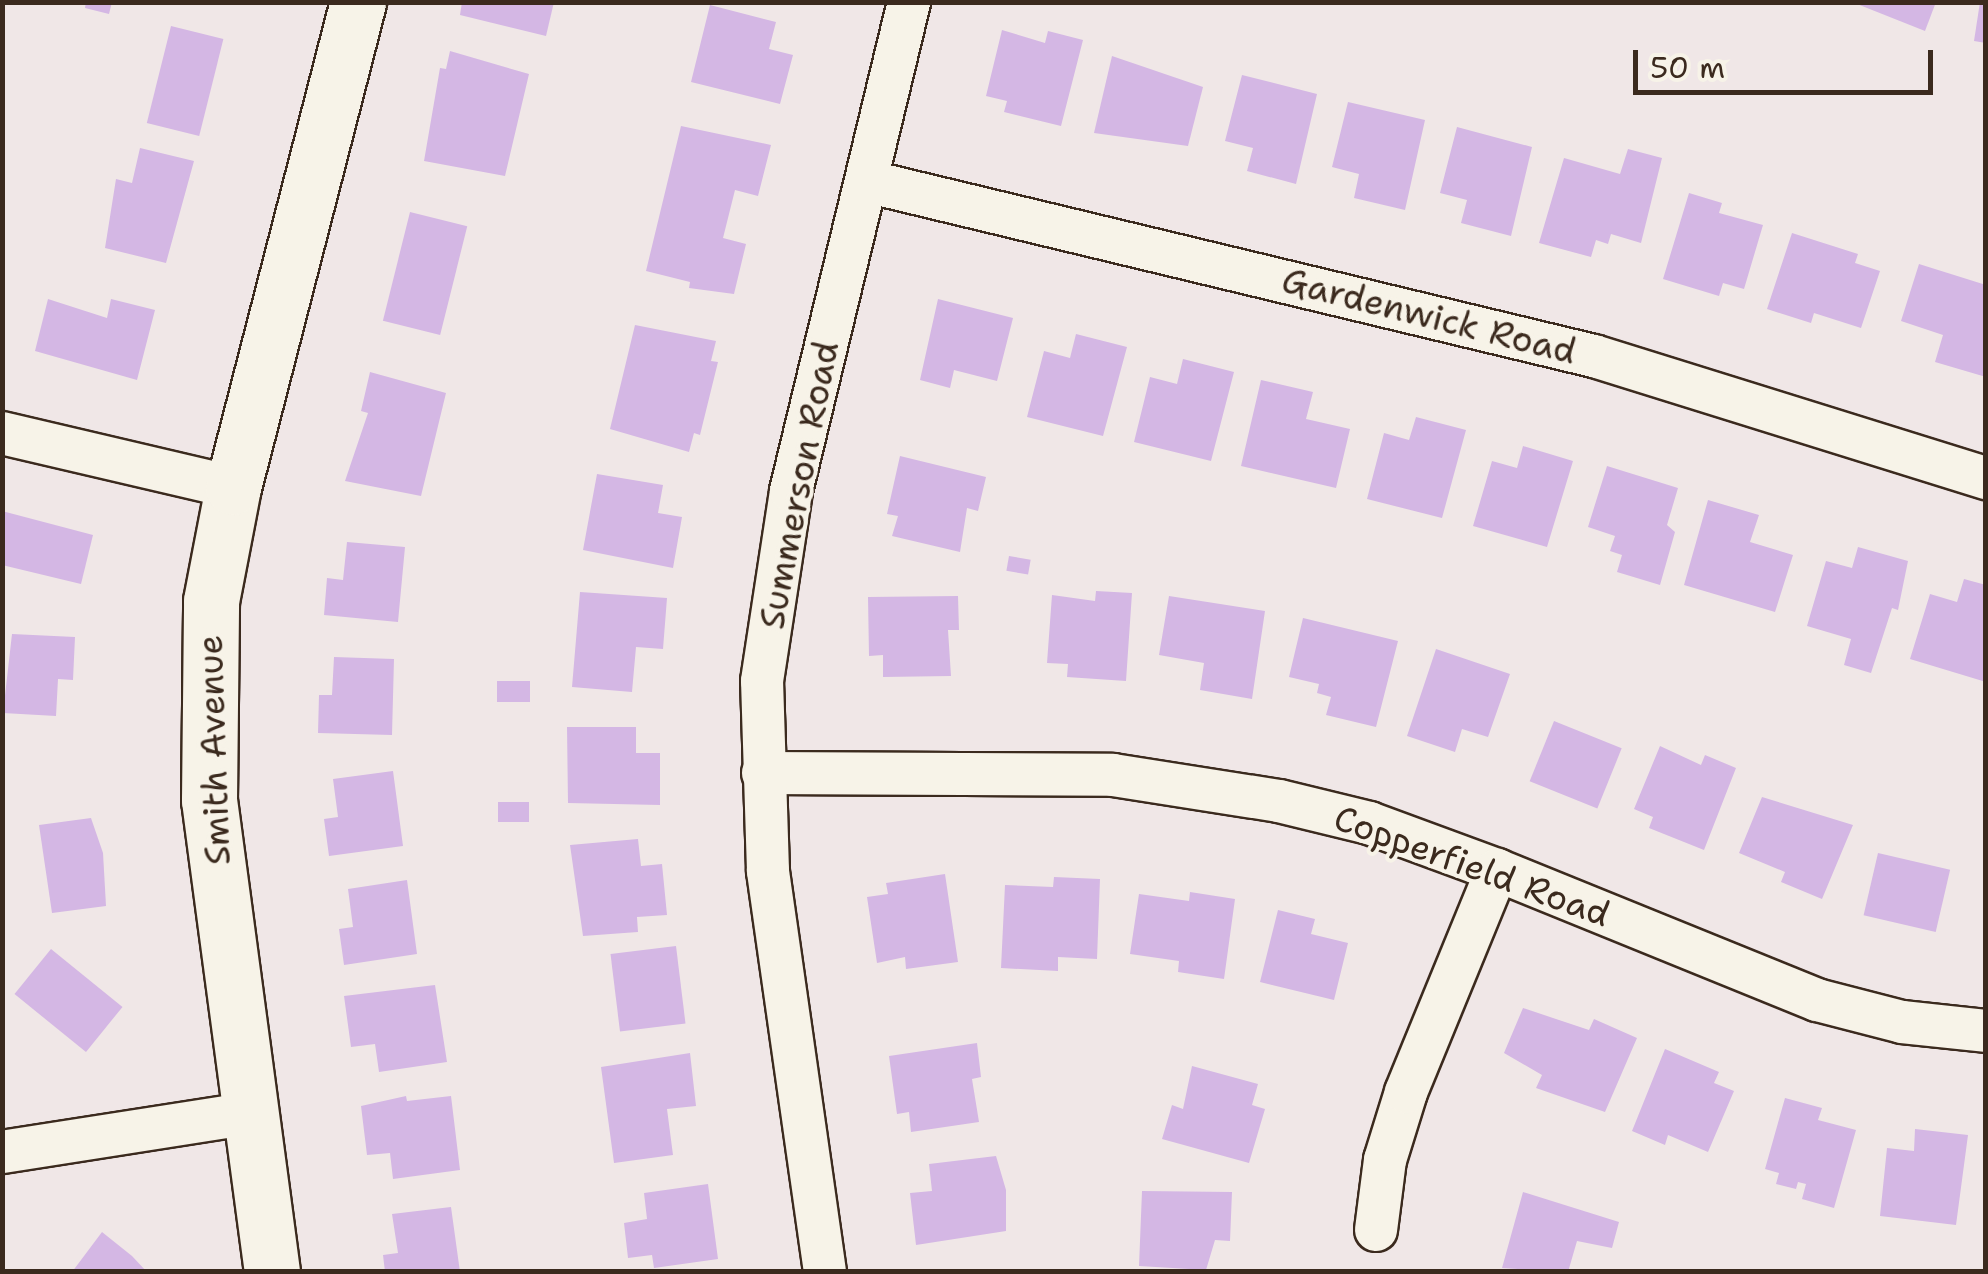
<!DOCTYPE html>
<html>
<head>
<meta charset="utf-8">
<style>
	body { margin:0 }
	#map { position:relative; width:1988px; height:1274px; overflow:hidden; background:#f0e7e7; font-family:"Shantell Sans",sans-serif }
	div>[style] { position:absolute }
	.building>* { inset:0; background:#d4b7e4; transform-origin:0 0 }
	.roads { filter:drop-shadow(2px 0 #3b2a1e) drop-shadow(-2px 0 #3b2a1e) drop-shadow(0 2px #3b2a1e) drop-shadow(0 -2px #3b2a1e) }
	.street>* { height:42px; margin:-21px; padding:0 21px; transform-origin:21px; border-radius:21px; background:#f7f3e8 }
	.secondary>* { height:55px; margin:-27.5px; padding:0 27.5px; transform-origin:27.5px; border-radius:27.5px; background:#f7f3e8 }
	span { translate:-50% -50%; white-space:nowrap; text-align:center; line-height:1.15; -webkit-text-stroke:8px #f7f3e8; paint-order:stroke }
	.street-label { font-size:35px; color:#3b2a1e }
	.frame { position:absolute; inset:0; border:5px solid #3b2a1e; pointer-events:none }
	.scale { position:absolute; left:1633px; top:50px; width:300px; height:45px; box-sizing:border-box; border:5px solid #3b2a1e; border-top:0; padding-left:12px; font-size:30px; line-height:35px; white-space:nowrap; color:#3b2a1e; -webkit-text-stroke:8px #f7f3e8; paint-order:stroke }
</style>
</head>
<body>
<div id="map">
	<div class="building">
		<i style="clip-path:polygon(86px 2px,112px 2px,109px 14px,85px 8px)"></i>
		<i style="clip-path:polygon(462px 2px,554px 2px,546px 36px,460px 15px)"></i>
		<i style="clip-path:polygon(1852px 2px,1936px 2px,1925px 31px)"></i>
		<i style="clip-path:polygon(1980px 2px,1986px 2px,1986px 43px,1974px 41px)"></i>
		<i style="clip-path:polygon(710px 5px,776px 22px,769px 49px,793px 55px,780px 104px,691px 82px)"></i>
		<i style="left:171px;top:26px;width:54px;height:100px;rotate:14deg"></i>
		<i style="clip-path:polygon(1002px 30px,1045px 43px,1048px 31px,1083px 40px,1061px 126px,1004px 112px,1007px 101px,986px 96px)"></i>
		<i style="clip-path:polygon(450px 51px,529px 74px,505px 176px,424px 161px,440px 68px,446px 69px)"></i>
		<i style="clip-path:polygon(1112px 56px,1203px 87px,1188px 146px,1094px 133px)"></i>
		<i style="clip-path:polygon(1242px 75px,1317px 94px,1296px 184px,1247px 171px,1253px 148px,1225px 141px)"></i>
		<i style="clip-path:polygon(1348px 102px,1425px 120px,1405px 210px,1354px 198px,1359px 174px,1332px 167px)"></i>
		<i style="clip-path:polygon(681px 126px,771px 145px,758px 196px,735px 190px,723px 238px,746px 244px,734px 294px,689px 288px,690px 282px,646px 271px)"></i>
		<i style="clip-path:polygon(1457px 127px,1532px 147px,1511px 236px,1461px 223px,1467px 200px,1440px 193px)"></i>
		<i style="clip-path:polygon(140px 148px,194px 161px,166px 263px,105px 248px,116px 179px,132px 183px)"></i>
		<i style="clip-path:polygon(1628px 149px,1662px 158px,1641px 243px,1611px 234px,1608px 244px,1596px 240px,1591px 257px,1539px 243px,1564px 158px,1620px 174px)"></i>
		<i style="clip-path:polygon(1689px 193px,1722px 203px,1719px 213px,1763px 225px,1744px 289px,1723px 283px,1719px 296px,1663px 279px)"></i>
		<i style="left:410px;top:212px;width:59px;height:112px;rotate:14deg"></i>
		<i style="clip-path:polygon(1792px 233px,1858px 254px,1855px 263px,1880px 271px,1861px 328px,1814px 313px,1811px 323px,1767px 309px)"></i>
		<i style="clip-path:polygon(1919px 264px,1986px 285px,1986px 377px,1935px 362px,1943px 335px,1901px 321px)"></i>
		<i style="clip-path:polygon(48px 299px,107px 318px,111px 299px,155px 310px,137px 380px,35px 351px)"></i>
		<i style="clip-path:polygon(938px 299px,1013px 318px,997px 381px,954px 370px,950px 388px,920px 380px)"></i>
		<i style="clip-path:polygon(635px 325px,716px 341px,711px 361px,718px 362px,700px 435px,694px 433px,689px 452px,610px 429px)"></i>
		<i style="clip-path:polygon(1076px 334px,1127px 347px,1103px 436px,1027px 417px,1044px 351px,1070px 358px)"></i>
		<i style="clip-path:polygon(1183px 359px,1234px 372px,1211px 461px,1134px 442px,1150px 377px,1177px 384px)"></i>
		<i style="clip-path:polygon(370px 372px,446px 393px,421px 496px,345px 481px,368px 413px,361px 411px)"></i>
		<i style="clip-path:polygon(1261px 380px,1313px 392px,1306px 419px,1350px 429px,1336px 488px,1241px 466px)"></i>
		<i style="clip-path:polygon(1416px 417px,1466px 430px,1442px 518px,1367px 499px,1384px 433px,1409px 440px)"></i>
		<i style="clip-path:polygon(1523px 446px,1573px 461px,1547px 547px,1473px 526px,1492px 461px,1517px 468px)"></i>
		<i style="clip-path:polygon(900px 456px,986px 477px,978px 511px,967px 508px,960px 552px,892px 536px,898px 516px,887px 514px)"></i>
		<i style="clip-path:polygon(1607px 466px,1678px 488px,1667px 525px,1675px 532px,1660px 585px,1617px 572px,1622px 555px,1610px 551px,1615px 536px,1588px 527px)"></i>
		<i style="clip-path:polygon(597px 474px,663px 485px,658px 513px,682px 517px,673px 568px,583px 550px)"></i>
		<i style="clip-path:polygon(1708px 500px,1759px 515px,1750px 542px,1793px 555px,1775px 612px,1684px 585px)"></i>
		<i style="clip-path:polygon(2px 511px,93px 535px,81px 584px,2px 565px)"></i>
		<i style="clip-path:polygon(347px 542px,405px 547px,398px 622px,324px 615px,327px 578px,343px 580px)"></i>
		<i style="clip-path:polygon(1858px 547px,1908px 561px,1898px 610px,1892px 608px,1871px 673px,1844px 665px,1851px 639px,1807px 626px,1826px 561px,1852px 568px)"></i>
		<i style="left:1009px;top:556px;width:22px;height:15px;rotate:10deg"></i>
		<i style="clip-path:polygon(1964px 579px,1986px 585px,1986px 682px,1910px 659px,1930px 594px,1957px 602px)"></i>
		<i style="clip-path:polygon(1096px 591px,1132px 593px,1126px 681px,1067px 677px,1068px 664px,1047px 663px,1052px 595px,1095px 601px)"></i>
		<i style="clip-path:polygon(580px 592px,667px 598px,663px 649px,636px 647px,632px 692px,572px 687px)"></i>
		<i style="clip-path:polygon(958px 596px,959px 630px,948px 630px,951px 676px,883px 677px,883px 655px,869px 656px,868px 597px)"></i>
		<i style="clip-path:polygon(1169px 596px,1265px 611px,1252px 699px,1200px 690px,1204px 663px,1159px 655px)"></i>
		<i style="clip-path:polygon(1303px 618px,1398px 641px,1376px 727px,1326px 715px,1331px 697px,1317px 693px,1319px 684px,1289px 677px)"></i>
		<i style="clip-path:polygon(12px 634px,75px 637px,73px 680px,58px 679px,56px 716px,3px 713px)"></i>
		<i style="clip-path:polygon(1436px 649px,1510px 674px,1488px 737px,1462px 729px,1455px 752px,1407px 736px)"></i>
		<i style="clip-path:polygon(334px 657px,394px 659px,392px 735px,318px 733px,319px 695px,332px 695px)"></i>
		<i style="left:497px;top:681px;width:33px;height:21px"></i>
		<i style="left:1554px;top:721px;width:73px;height:65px;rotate:22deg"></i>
		<i style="clip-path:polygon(567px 727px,636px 727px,636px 753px,660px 753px,660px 805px,568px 803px)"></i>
		<i style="clip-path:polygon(1660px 746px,1701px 765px,1705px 755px,1736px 768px,1704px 850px,1649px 828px,1653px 817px,1634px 809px)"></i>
		<i style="clip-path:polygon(393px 771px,403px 846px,329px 856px,324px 819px,338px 817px,333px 779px)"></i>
		<i style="clip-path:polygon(1762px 797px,1853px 825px,1822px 899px,1781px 882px,1785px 872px,1739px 853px)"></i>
		<i style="left:498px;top:802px;width:31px;height:20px"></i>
		<i style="clip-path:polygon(91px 818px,103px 853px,106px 906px,52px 913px,39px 825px)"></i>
		<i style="clip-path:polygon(638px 839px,641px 866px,662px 864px,667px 915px,637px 917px,638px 932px,583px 936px,570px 845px)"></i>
		<i style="left:1878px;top:853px;width:74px;height:64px;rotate:13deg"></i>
		<i style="clip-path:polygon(945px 874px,958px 962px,906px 969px,905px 957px,877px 963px,867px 897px,888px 894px,886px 883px)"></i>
		<i style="clip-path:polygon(1054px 877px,1100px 879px,1097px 959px,1058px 957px,1058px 971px,1001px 968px,1005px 885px,1053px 887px)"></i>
		<i style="clip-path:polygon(407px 880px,417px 954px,344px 965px,339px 929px,353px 927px,348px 889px)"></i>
		<i style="clip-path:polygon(1190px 892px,1235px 899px,1224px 979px,1178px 972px,1179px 961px,1130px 954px,1139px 894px,1189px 901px)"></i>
		<i style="clip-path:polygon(1278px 910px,1315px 919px,1311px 934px,1348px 943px,1334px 1000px,1260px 982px)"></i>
		<i style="left:676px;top:946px;width:78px;height:66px;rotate:83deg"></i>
		<i style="left:51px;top:949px;width:92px;height:58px;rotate:39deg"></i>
		<i style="clip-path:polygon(435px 985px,447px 1062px,379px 1072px,375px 1044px,351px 1047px,344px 996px)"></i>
		<i style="clip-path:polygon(1523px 1008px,1589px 1030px,1594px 1019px,1637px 1038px,1605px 1112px,1536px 1088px,1542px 1075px,1504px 1053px)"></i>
		<i style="clip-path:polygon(977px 1043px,981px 1077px,972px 1079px,979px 1122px,911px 1132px,909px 1112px,897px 1114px,889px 1056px)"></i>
		<i style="clip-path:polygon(1665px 1049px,1719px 1072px,1714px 1083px,1734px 1091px,1708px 1152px,1668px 1135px,1665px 1145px,1632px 1131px)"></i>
		<i style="clip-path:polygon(690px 1053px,696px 1106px,667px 1109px,673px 1155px,614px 1163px,601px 1067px)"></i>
		<i style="clip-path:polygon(1192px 1066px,1258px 1084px,1252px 1105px,1265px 1109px,1249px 1163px,1162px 1139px,1172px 1105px,1183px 1109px)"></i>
		<i style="clip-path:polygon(406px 1096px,407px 1101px,451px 1096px,460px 1170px,393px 1179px,390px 1153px,367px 1155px,361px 1106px)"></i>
		<i style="clip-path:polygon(1785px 1098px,1822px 1108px,1818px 1120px,1856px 1130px,1834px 1208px,1802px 1199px,1806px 1184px,1798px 1182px,1796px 1189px,1776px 1184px,1779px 1173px,1765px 1169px)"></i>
		<i style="clip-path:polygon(1915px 1129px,1968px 1135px,1956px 1225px,1880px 1216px,1887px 1148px,1914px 1151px)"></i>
		<i style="clip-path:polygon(996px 1156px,1006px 1190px,1006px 1231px,916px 1245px,910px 1193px,932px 1191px,929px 1164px)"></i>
		<i style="clip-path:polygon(708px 1184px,718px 1259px,654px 1268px,652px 1255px,628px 1258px,624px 1223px,647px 1219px,644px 1193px)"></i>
		<i style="clip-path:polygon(1142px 1191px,1232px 1192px,1230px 1241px,1215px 1240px,1206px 1270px,1139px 1266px)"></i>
		<i style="clip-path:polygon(1523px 1192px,1619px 1222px,1612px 1248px,1577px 1241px,1568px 1272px,1502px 1268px)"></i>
		<i style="clip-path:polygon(451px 1207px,460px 1272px,385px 1272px,383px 1255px,398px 1253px,392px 1214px)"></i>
		<i style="clip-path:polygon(102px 1232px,132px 1256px,147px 1272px,72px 1272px)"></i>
	</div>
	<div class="roads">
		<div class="street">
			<i style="left:866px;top:181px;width:749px;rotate:13.52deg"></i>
			<i style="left:1594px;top:356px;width:411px;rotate:17.3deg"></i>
			<i style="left:2px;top:433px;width:237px;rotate:13.2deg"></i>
			<i style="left:763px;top:773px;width:350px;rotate:0.3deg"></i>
			<i style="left:1113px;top:775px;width:168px;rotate:8.9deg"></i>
			<i style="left:1279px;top:801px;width:93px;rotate:13.7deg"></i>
			<i style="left:1369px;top:823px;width:136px;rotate:20.2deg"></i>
			<i style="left:1497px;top:870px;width:345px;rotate:22.1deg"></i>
			<i style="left:1817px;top:1000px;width:88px;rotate:14.5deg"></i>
			<i style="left:1902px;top:1022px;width:84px;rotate:6.1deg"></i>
			<i style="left:2px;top:1152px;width:251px;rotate:-8.9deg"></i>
			<i style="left:1376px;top:1230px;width:71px;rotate:-82.7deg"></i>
			<i style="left:1385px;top:1160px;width:71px;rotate:-72.8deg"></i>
			<i style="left:1406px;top:1092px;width:240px;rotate:-67.7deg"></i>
			<i style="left:825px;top:1272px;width:405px;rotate:-98.1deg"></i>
			<i style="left:768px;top:871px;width:190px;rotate:-91.8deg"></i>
			<i style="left:762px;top:681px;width:192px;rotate:-81.3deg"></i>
			<i style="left:791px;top:491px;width:503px;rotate:-76.43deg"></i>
		</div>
		<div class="secondary">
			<i style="left:272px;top:1272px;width:476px;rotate:-97.6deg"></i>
			<i style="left:209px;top:800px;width:199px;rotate:-89.4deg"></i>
			<i style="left:211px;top:601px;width:116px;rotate:-79.1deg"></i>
			<i style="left:233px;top:487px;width:501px;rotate:-75.55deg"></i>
		</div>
	</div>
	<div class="street-label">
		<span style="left:1429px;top:316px;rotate:14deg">Gardenwick Road</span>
		<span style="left:799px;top:485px;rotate:-79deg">Summerson Road</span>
		<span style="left:214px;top:750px;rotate:-92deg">Smith Avenue</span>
		<span style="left:1472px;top:866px;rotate:20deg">Copperfield Road</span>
	</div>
	<div class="frame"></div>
	<div class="scale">50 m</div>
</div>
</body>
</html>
